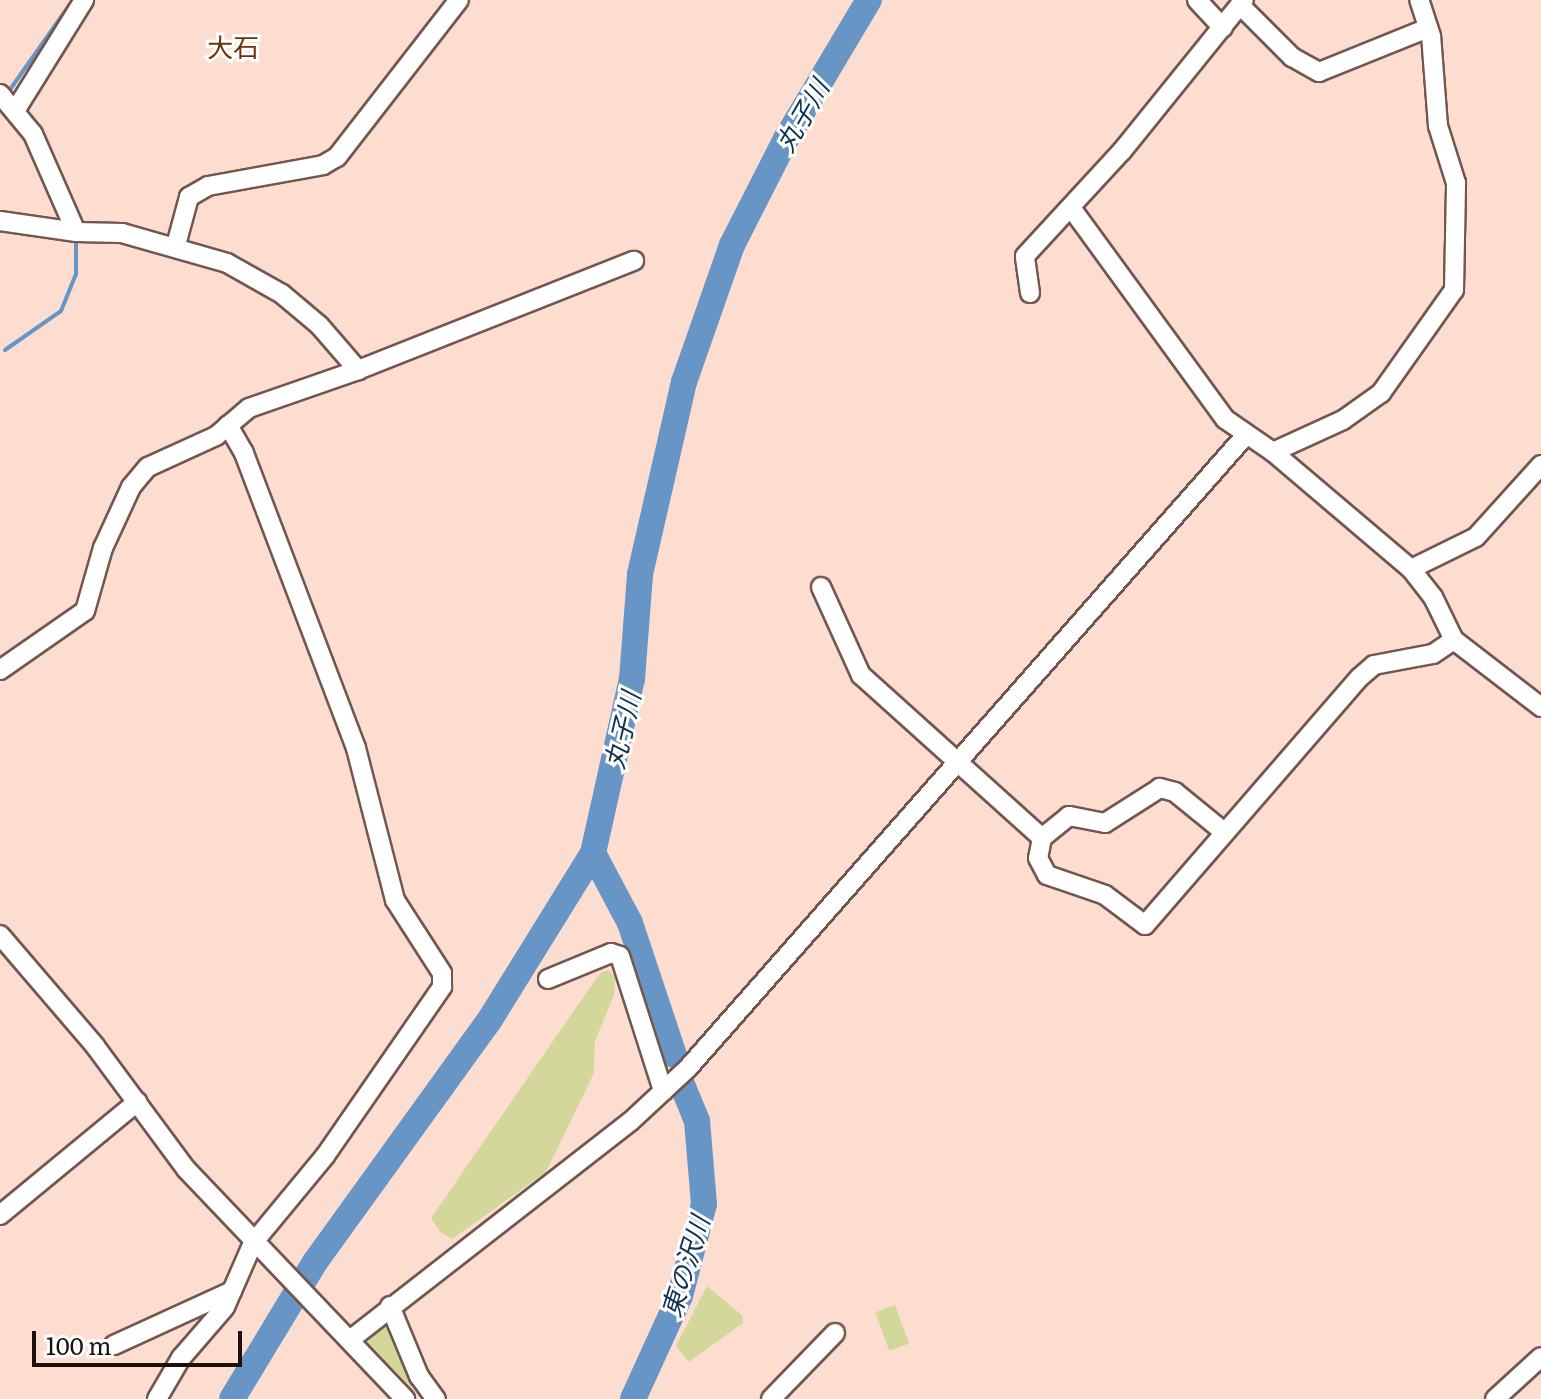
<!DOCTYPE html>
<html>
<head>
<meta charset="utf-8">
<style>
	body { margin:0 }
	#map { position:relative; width:1541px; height:1399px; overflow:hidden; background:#feddd1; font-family:Literata,"Noto Sans JP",serif }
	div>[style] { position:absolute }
	.green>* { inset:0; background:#d3d89a; transform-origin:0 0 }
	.stream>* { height:4px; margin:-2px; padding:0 2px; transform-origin:2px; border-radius:2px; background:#6795c6 }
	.river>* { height:26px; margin:-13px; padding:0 13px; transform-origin:13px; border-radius:13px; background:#6795c6 }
	.roads { filter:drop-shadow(2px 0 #73574e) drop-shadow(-2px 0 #73574e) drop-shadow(0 2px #73574e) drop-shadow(0 -2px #73574e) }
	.minor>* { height:18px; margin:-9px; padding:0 9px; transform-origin:9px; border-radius:9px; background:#fff }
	span { translate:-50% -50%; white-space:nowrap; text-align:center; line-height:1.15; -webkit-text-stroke:6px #fff; paint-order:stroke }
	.neighbourhood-label { font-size:26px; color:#6e300a }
	.water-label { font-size:26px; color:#103253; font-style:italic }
	.scale { position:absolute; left:32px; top:1331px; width:210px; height:36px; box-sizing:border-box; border:4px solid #1b100c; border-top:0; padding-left:10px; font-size:24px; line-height:28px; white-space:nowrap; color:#1b100c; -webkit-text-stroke:6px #fff; paint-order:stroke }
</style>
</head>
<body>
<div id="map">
	<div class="green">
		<i style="clip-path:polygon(608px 970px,615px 977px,614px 995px,595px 1041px,594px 1073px,546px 1172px,452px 1239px,440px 1232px,431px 1218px,600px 973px)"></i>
		<i style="clip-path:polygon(707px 1286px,743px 1316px,743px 1323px,689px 1362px,676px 1346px)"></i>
		<i style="left:895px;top:1305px;width:41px;height:21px;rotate:70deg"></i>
		<i style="clip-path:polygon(388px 1320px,415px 1383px,412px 1388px,367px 1342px)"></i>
	</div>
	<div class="stream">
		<i style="left:9px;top:91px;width:111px;rotate:-54.9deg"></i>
		<i style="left:5px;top:350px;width:68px;rotate:-34.9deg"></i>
		<i style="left:61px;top:311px;width:40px;rotate:-68deg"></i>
		<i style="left:76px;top:274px;width:34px;rotate:-90deg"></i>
	</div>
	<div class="river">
		<i style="left:593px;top:853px;width:79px;rotate:62.1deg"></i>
		<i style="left:630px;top:923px;width:139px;rotate:71.6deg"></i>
		<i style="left:232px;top:1399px;width:160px;rotate:-58.8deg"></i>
		<i style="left:315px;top:1262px;width:297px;rotate:-54.2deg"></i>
		<i style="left:489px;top:1021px;width:198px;rotate:-58.2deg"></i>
		<i style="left:593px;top:853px;width:178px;rotate:-77.4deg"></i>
		<i style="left:632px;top:679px;width:105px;rotate:-85.6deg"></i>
		<i style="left:640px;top:574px;width:197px;rotate:-77.1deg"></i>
		<i style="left:684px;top:382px;width:145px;rotate:-70.7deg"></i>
		<i style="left:732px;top:245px;width:119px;rotate:-63deg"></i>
		<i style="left:786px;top:139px;width:162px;rotate:-59.2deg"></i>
		<i style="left:633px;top:1399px;width:113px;rotate:-65.5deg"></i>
		<i style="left:680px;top:1296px;width:95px;rotate:-75.4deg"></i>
		<i style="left:704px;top:1204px;width:83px;rotate:-94.8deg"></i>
		<i style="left:697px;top:1121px;width:42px;rotate:-112.3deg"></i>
	</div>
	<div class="roads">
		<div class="minor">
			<i style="left:1197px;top:0;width:38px;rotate:47deg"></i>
			<i style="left:1240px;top:5px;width:74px;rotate:45deg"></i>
			<i style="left:1292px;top:57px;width:31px;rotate:29deg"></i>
			<i style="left:1319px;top:72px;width:118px;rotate:-22deg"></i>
			<i style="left:0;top:94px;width:52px;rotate:50.5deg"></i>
			<i style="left:33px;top:134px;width:107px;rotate:66.3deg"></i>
			<i style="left:15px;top:111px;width:131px;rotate:-58.1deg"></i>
			<i style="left:1072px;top:209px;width:260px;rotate:53.9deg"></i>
			<i style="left:1225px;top:419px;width:58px;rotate:34.5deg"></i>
			<i style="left:1273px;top:452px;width:181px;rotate:40.3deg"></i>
			<i style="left:1411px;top:569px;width:36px;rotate:52deg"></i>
			<i style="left:1433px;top:597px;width:48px;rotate:64deg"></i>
			<i style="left:1454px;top:640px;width:110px;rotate:37.6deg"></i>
			<i style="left:0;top:221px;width:77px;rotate:8.2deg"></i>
			<i style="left:76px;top:232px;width:46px;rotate:1.2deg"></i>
			<i style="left:122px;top:233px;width:109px;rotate:15.9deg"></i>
			<i style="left:227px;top:263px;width:63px;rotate:29.4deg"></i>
			<i style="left:282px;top:294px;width:48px;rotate:40deg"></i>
			<i style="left:319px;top:325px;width:60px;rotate:49.1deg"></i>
			<i style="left:358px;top:370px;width:297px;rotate:-21.6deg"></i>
			<i style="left:176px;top:245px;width:50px;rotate:-74.8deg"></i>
			<i style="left:189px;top:197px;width:22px;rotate:-30deg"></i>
			<i style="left:208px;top:186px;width:117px;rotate:-10.3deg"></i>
			<i style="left:323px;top:165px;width:16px;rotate:-30deg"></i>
			<i style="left:337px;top:157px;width:199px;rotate:-52.2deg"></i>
			<i style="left:1030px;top:293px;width:37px;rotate:-98deg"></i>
			<i style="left:1025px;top:256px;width:143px;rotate:-47.3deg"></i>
			<i style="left:1122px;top:151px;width:194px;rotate:-51.1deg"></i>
			<i style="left:1273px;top:452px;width:77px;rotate:-24.6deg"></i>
			<i style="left:1343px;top:420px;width:47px;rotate:-35.4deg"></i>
			<i style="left:1381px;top:393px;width:126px;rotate:-54.7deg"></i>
			<i style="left:1454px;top:290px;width:107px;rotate:-88.9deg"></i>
			<i style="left:1456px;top:183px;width:60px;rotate:-107.5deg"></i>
			<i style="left:1438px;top:126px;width:90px;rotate:-94.4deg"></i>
			<i style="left:1431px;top:36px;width:38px;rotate:-108deg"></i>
			<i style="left:1411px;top:569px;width:72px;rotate:-26.2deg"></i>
			<i style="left:1476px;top:537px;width:97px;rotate:-47.9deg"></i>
			<i style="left:821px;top:587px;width:97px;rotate:65.6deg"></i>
			<i style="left:861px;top:675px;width:244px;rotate:42deg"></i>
			<i style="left:0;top:670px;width:103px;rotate:-34.8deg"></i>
			<i style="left:85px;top:611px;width:66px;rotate:-74.1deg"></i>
			<i style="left:103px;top:548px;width:67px;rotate:-65.3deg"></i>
			<i style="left:131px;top:487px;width:26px;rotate:-50deg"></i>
			<i style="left:148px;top:467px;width:75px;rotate:-24.5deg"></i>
			<i style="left:216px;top:436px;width:43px;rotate:-40.3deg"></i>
			<i style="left:249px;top:408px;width:115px;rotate:-19.2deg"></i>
			<i style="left:1224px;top:832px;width:63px;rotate:-140.8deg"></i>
			<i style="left:1175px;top:792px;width:16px;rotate:-165deg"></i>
			<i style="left:1160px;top:788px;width:65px;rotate:147.5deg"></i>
			<i style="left:1105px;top:823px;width:37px;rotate:-169deg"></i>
			<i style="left:1069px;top:816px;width:35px;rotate:141deg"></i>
			<i style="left:1042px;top:838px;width:20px;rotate:101deg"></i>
			<i style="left:1038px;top:858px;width:19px;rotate:62deg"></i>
			<i style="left:1047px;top:875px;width:61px;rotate:19deg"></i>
			<i style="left:1105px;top:895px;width:50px;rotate:36.9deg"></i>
			<i style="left:1145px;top:925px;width:327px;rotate:-49.1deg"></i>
			<i style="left:1359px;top:678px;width:20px;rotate:-41deg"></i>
			<i style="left:1374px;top:665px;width:60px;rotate:-10.6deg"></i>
			<i style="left:1433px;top:654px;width:25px;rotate:-34deg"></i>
			<i style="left:0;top:935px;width:146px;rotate:49.4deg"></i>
			<i style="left:95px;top:1046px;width:153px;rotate:53.5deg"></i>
			<i style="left:186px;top:1169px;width:318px;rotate:46.4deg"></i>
			<i style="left:548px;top:979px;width:68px;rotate:-22.4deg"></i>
			<i style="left:611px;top:953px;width:9px;rotate:18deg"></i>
			<i style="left:620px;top:956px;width:142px;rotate:72.3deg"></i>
			<i style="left:0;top:1215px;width:178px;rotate:-39.5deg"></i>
			<i style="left:390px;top:1306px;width:76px;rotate:67.5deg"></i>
			<i style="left:419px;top:1376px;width:29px;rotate:54deg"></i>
			<i style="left:351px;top:1339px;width:355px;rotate:-37.9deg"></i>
			<i style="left:631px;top:1121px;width:78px;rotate:-42.9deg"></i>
			<i style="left:688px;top:1068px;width:842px;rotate:-48.61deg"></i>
			<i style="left:114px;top:1345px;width:130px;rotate:-24.6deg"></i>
			<i style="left:157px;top:1399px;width:48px;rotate:-59.7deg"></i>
			<i style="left:181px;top:1358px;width:67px;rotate:-49.2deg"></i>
			<i style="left:225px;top:1307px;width:70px;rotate:-66.4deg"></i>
			<i style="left:253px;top:1243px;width:113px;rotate:-50.4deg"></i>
			<i style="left:325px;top:1156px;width:206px;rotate:-55.3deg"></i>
			<i style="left:442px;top:987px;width:14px;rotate:-90deg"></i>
			<i style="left:442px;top:973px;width:87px;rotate:-122.8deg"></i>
			<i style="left:395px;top:900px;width:157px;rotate:-104.4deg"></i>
			<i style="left:356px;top:748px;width:316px;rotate:-110.8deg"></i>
			<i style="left:244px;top:453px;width:32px;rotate:-120deg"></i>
			<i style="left:771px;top:1399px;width:92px;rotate:-45.9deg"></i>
			<i style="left:1495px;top:1399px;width:62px;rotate:-42.4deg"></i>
		</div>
	</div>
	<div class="neighbourhood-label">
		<span style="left:233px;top:46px">大石</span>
	</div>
	<div class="water-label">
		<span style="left:801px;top:115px;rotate:-60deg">丸子川</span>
		<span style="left:621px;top:730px;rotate:-77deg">丸子川</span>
		<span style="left:684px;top:1266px;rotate:-73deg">東の沢川</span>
	</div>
	<div class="scale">100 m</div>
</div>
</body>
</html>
